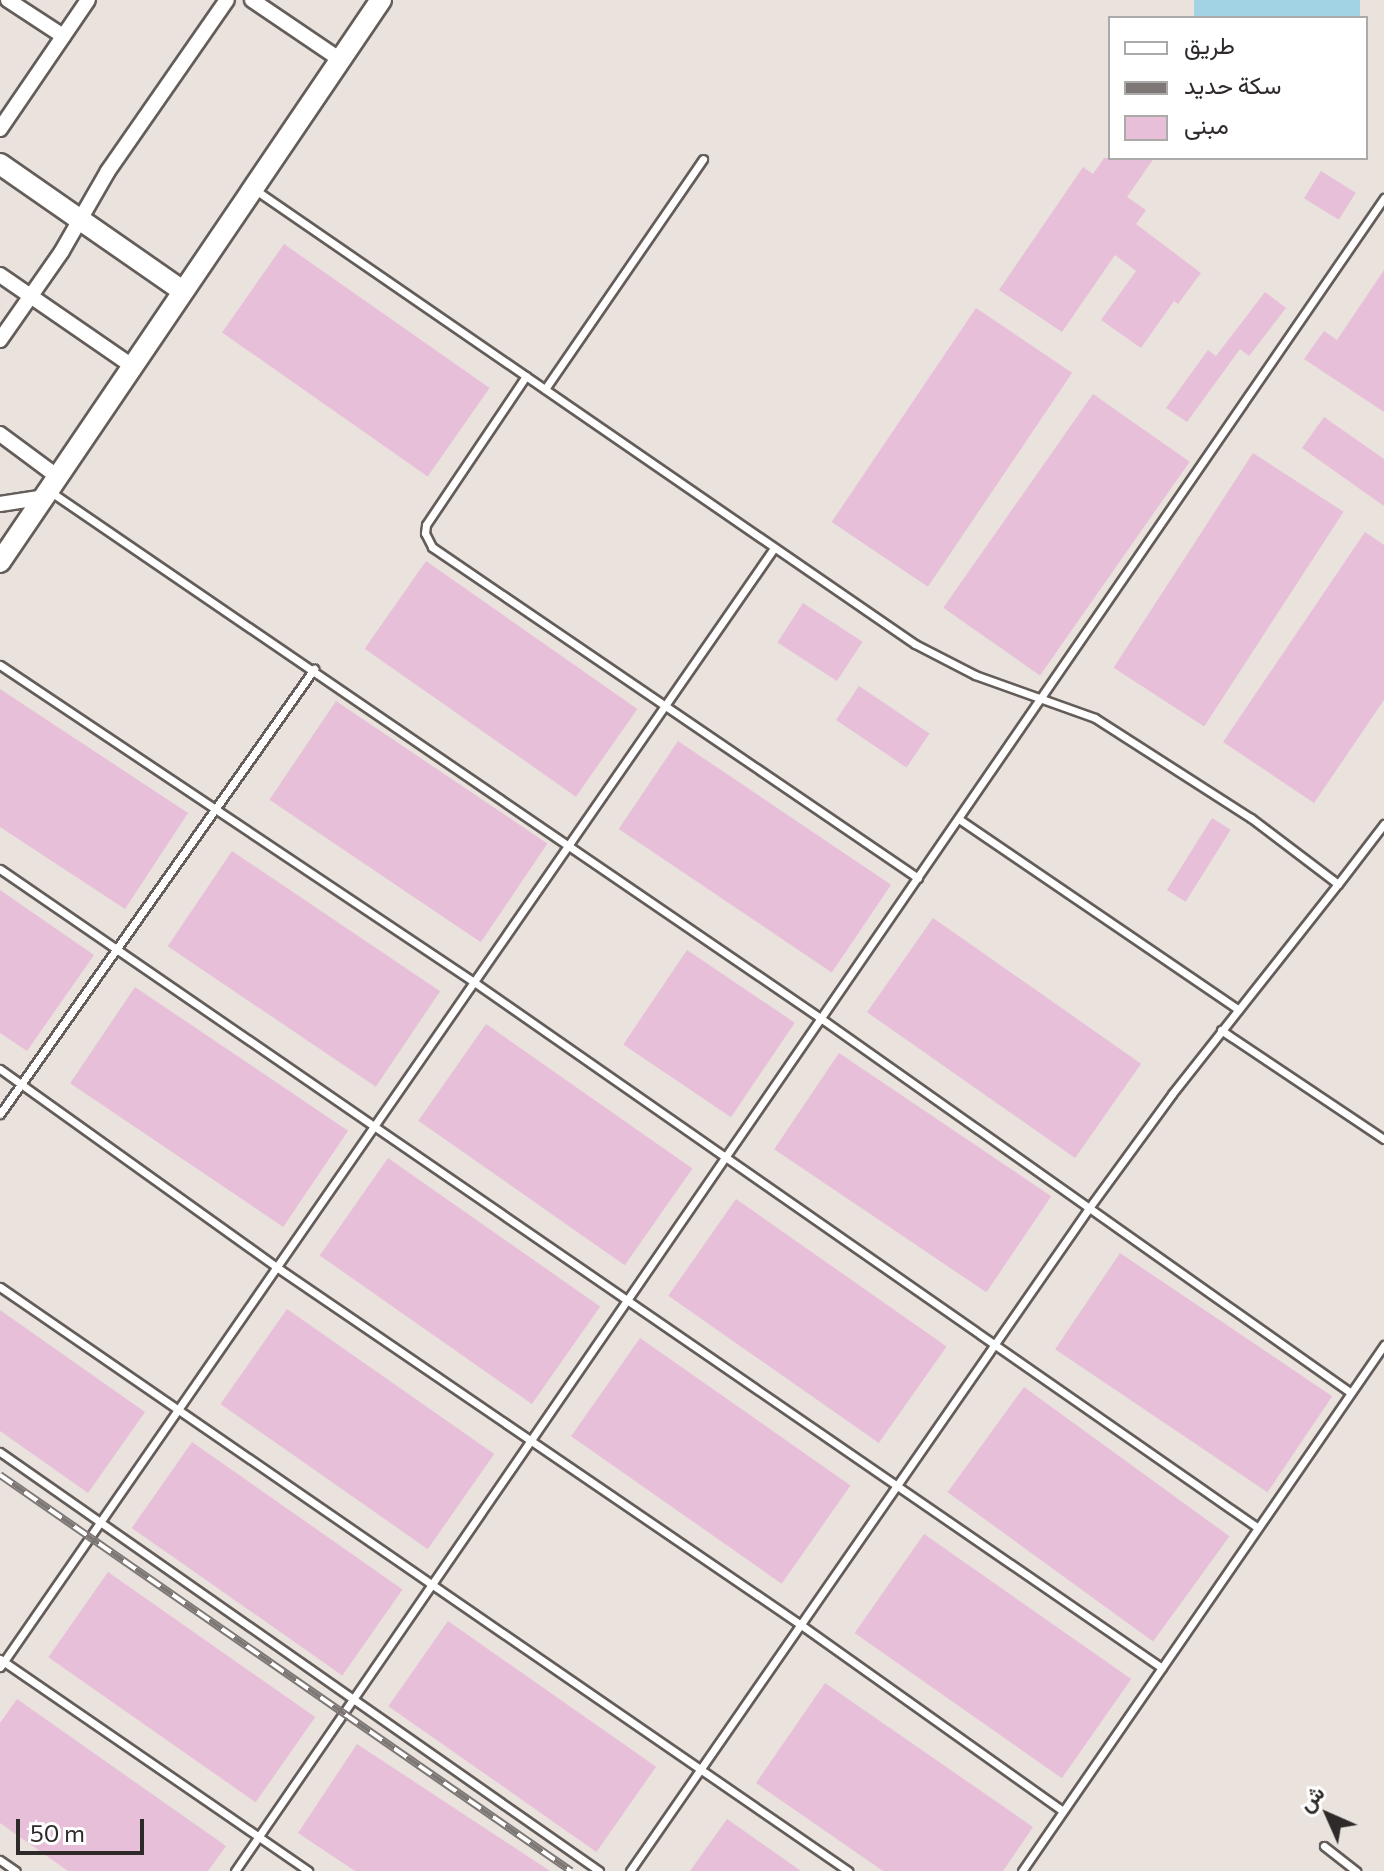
<!DOCTYPE html>
<html>
<head>
<meta charset="utf-8">
<style>
	body { margin:0 }
	#map { position:relative; width:1384px; height:1871px; overflow:hidden; background:#eae2dd; font-family:Commissioner,Vazirmatn,sans-serif }
	div>[style] { position:absolute }
	.water>* { inset:0; background:#a1d3e4; transform-origin:0 0 }
	.building>* { inset:0; background:#e7bfd9; transform-origin:0 0 }
	.roads { filter:drop-shadow(2px 0 #645d59) drop-shadow(-2px 0 #645d59) drop-shadow(0 2px #645d59) drop-shadow(0 -2px #645d59) }
	.lane>* { height:7px; margin:-3.5px; padding:0 3.5px; transform-origin:3.5px; border-radius:3.5px; background:#fff }
	.street>* { height:14px; margin:-7px; padding:0 7px; transform-origin:7px; border-radius:7px; background:#fff }
	.secondary>* { height:20px; margin:-10px; padding:0 10px; transform-origin:10px; border-radius:10px; background:#fff }
	.rail>* { height:8px; margin-top:-4px; transform-origin:0; background:repeating-linear-gradient(90deg,#fff 0 15px,#7d7775 0 30px); box-sizing:border-box; border-block:2px solid #7d7775 }
	span { translate:-50% -50%; white-space:nowrap; text-align:center; line-height:1.15; -webkit-text-stroke:8px #fff; paint-order:stroke }
	.legend { position:absolute; left:1108px; top:16px; width:260px; height:144px; box-sizing:border-box; background:#fff; border:2px solid #abaaa9; margin:0; padding:10px 14px; list-style:none; font-size:24px; color:#2e2a29 }
	.legend li { display:flex; align-items:center; gap:16px; height:40px }
	.legend b { width:40px; border:2px solid #abaaa9 }
	.north { position:absolute; left:1288px; top:1775px; width:80px; height:80px; -webkit-text-stroke:6px #fff; paint-order:stroke; rotate:315deg; font-size:22px; font-weight:700; line-height:32px; text-align:center; color:#2e2a29 }
	.north::after { content:''; display:block; margin:auto; width:28px; height:36px; background:#2e2a29; clip-path:polygon(50% 0,100% 100%,50% 72%,0 100%) }
	.scale { position:absolute; left:16px; top:1819px; width:128px; height:36px; box-sizing:border-box; border:4px solid #2e2a29; border-top:0; padding-left:10px; font-size:24px; line-height:28px; white-space:nowrap; color:#2e2a29; -webkit-text-stroke:6px #fff; paint-order:stroke }
</style>
</head>
<body>
<div id="map">
	<div class="water">
		<i style="left:1194px;top:0;width:166px;height:22px"></i>
	</div>
	<div class="building">
		<i style="clip-path:polygon(1104px 158px,1154px 158px,1127px 197px,1146px 210px,1136px 224px,1201px 273px,1178px 304px,1174px 301px,1141px 348px,1101px 320px,1136px 271px,1115px 255px,1062px 332px,999px 290px,1083px 167px,1093px 174px)"></i>
		<i style="left:1321px;top:171px;width:41px;height:32px;rotate:32deg"></i>
		<i style="left:284px;top:244px;width:251px;height:108px;rotate:35deg"></i>
		<i style="clip-path:polygon(1384px 270px,1384px 412px,1304px 359px,1324px 331px,1337px 340px)"></i>
		<i style="clip-path:polygon(1265px 292px,1286px 308px,1249px 356px,1240px 349px,1187px 422px,1166px 408px,1208px 350px,1216px 356px)"></i>
		<i style="left:976px;top:308px;width:116px;height:258px;rotate:34deg"></i>
		<i style="left:1093px;top:394px;width:118px;height:261px;rotate:35deg"></i>
		<i style="clip-path:polygon(1324px 417px,1384px 459px,1384px 506px,1302px 448px)"></i>
		<i style="left:1253px;top:453px;width:108px;height:256px;rotate:33deg"></i>
		<i style="clip-path:polygon(1365px 532px,1384px 545px,1384px 700px,1314px 803px,1223px 742px)"></i>
		<i style="left:426px;top:561px;width:258px;height:107px;rotate:35deg"></i>
		<i style="left:803px;top:603px;width:71px;height:47px;rotate:33deg"></i>
		<i style="left:859px;top:686px;width:85px;height:41px;rotate:34deg"></i>
		<i style="clip-path:polygon(0 689px,188px 813px,125px 909px,0 827px)"></i>
		<i style="left:336px;top:701px;width:255px;height:119px;rotate:34deg"></i>
		<i style="left:678px;top:741px;width:257px;height:106px;rotate:34deg"></i>
		<i style="left:1212px;top:818px;width:22px;height:85px;rotate:32deg"></i>
		<i style="left:232px;top:851px;width:251px;height:115px;rotate:34deg"></i>
		<i style="clip-path:polygon(0 890px,94px 955px,27px 1051px,0 1033px)"></i>
		<i style="left:933px;top:918px;width:254px;height:115px;rotate:35deg"></i>
		<i style="left:687px;top:950px;width:130px;height:114px;rotate:34deg"></i>
		<i style="left:135px;top:987px;width:257px;height:116px;rotate:34deg"></i>
		<i style="left:486px;top:1024px;width:252px;height:118px;rotate:35deg"></i>
		<i style="left:839px;top:1053px;width:256px;height:116px;rotate:34deg"></i>
		<i style="left:388px;top:1158px;width:259px;height:119px;rotate:35deg"></i>
		<i style="left:736px;top:1199px;width:257px;height:118px;rotate:35deg"></i>
		<i style="left:1120px;top:1253px;width:256px;height:116px;rotate:34deg"></i>
		<i style="left:287px;top:1309px;width:253px;height:116px;rotate:35deg"></i>
		<i style="clip-path:polygon(0 1310px,145px 1412px,88px 1493px,0 1431px)"></i>
		<i style="left:640px;top:1338px;width:257px;height:120px;rotate:35deg"></i>
		<i style="left:1024px;top:1387px;width:254px;height:130px;rotate:36deg"></i>
		<i style="left:192px;top:1442px;width:257px;height:105px;rotate:35deg"></i>
		<i style="left:924px;top:1534px;width:253px;height:121px;rotate:35deg"></i>
		<i style="left:108px;top:1572px;width:253px;height:104px;rotate:35deg"></i>
		<i style="left:448px;top:1621px;width:254px;height:104px;rotate:35deg"></i>
		<i style="clip-path:polygon(825px 1683px,1033px 1827px,1003px 1871px,883px 1871px,756px 1783px)"></i>
		<i style="clip-path:polygon(17px 1699px,226px 1846px,208px 1871px,68px 1871px,0 1823px,0 1723px)"></i>
		<i style="clip-path:polygon(357px 1744px,550px 1871px,355px 1871px,298px 1833px)"></i>
		<i style="clip-path:polygon(727px 1819px,801px 1871px,690px 1871px)"></i>
	</div>
	<div class="roads">
		<div class="lane">
			<i style="left:257px;top:191px;width:799px;rotate:34.55deg"></i>
			<i style="left:915px;top:644px;width:68px;rotate:27.3deg"></i>
			<i style="left:975px;top:675px;width:127px;rotate:19.7deg"></i>
			<i style="left:1095px;top:718px;width:185px;rotate:32.7deg"></i>
			<i style="left:1251px;top:818px;width:109px;rotate:37.2deg"></i>
			<i style="left:1338px;top:884px;width:76px;rotate:-52.5deg"></i>
			<i style="left:526px;top:376px;width:179px;rotate:123.9deg"></i>
			<i style="left:426px;top:525px;width:8px;rotate:97deg"></i>
			<i style="left:425px;top:533px;width:16px;rotate:63deg"></i>
			<i style="left:432px;top:547px;width:588px;rotate:34.26deg"></i>
			<i style="left:545px;top:389px;width:279px;rotate:-55.5deg"></i>
			<i style="left:51px;top:492px;width:930px;rotate:34.36deg"></i>
			<i style="left:819px;top:1017px;width:651px;rotate:35.25deg"></i>
			<i style="left:0;top:665px;width:570px;rotate:33.77deg"></i>
			<i style="left:474px;top:982px;width:955px;rotate:34.85deg"></i>
			<i style="left:959px;top:819px;width:338px;rotate:34.3deg"></i>
			<i style="left:0;top:869px;width:1410px;rotate:34.51deg"></i>
			<i style="left:1221px;top:1030px;width:196px;rotate:33.8deg"></i>
			<i style="left:0;top:1069px;width:338px;rotate:35.6deg"></i>
			<i style="left:275px;top:1266px;width:637px;rotate:34.31deg"></i>
			<i style="left:801px;top:1625px;width:321px;rotate:35.4deg"></i>
			<i style="left:0;top:1114px;width:545px;rotate:-54.79deg"></i>
			<i style="left:0;top:1287px;width:1030px;rotate:34.55deg"></i>
			<i style="left:0;top:1452px;width:731px;rotate:34.97deg"></i>
			<i style="left:0;top:1659px;width:374px;rotate:34.5deg"></i>
			<i style="left:0;top:1667px;width:1361px;rotate:-55.33deg"></i>
			<i style="left:1324px;top:1846px;width:41px;rotate:38deg"></i>
			<i style="left:0;top:1860px;width:19px;rotate:35deg"></i>
			<i style="left:235px;top:1871px;width:2030px;rotate:-55.52deg"></i>
			<i style="left:630px;top:1871px;width:806px;rotate:-55.3deg"></i>
			<i style="left:1089px;top:1208px;width:141px;rotate:-53.9deg"></i>
			<i style="left:1172px;top:1094px;width:268px;rotate:-51.7deg"></i>
			<i style="left:1022px;top:1871px;width:639px;rotate:-55.46deg"></i>
		</div>
		<div class="street">
			<i style="left:8px;top:0;width:66px;rotate:33.2deg"></i>
			<i style="left:252px;top:0;width:105px;rotate:34.1deg"></i>
			<i style="left:0;top:129px;width:156px;rotate:-55.7deg"></i>
			<i style="left:0;top:275px;width:160px;rotate:34.6deg"></i>
			<i style="left:0;top:340px;width:108px;rotate:-55.1deg"></i>
			<i style="left:62px;top:251px;width:92px;rotate:-60.1deg"></i>
			<i style="left:108px;top:171px;width:208px;rotate:-55.2deg"></i>
			<i style="left:0;top:434px;width:72px;rotate:36.6deg"></i>
			<i style="left:0;top:504px;width:46px;rotate:-8.8deg"></i>
		</div>
		<div class="secondary">
			<i style="left:0;top:164px;width:221px;rotate:34.8deg"></i>
			<i style="left:0;top:562px;width:679px;rotate:-55.87deg"></i>
		</div>
	</div>
	<div class="rail">
		<i style="left:0;top:1475px;width:695px;rotate:34.74deg"></i>
	</div>
	<ul class="legend">
	<li><b style="height:10px;background:#fff"></b>طريق</li>
	<li><b style="height:10px;background:#7d7775"></b>سكة حديد</li>
	<li><b style="height:22px;background:#e7bfd9"></b>مبنى</li>
	</ul>
	<div class="north">ش</div>
	<div class="scale">50 m</div>
</div>
</body>
</html>
